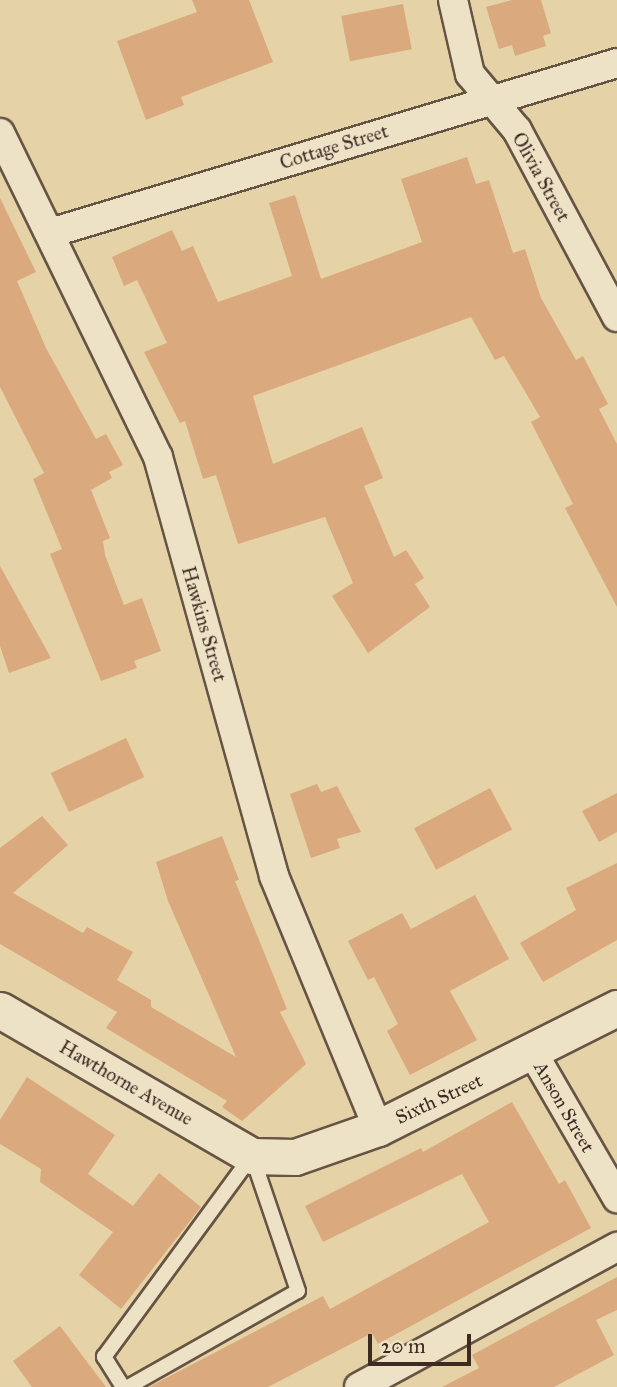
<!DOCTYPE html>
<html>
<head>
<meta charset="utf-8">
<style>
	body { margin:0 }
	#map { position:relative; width:617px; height:1387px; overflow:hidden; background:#e5d3a7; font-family:"IM FELL Great Primer",serif }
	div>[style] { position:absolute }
	.building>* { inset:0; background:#dba97e; transform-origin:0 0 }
	.roads { filter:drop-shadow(2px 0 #665444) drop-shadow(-2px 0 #665444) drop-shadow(0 2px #665444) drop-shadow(0 -2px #665444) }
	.service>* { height:14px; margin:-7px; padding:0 7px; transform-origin:7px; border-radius:7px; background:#eee2c6 }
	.minor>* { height:28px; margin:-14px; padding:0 14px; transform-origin:14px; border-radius:14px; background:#eee2c6 }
	.tertiary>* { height:35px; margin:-17.5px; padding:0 17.5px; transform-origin:17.5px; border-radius:17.5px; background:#eee2c6 }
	span { translate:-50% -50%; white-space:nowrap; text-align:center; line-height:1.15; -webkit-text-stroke:5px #eee2c6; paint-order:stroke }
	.street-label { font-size:19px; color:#3c2a23 }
	.scale { position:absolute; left:368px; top:1334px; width:103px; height:32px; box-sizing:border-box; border:4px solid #3c2a23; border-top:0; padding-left:9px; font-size:21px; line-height:24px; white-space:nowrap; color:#3c2a23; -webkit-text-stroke:5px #eee2c6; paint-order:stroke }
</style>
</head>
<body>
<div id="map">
	<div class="building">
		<i style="clip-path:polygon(192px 0,249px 0,273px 62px,181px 97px,184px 105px,146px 120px,117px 41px,197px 12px)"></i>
		<i style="clip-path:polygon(512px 0,541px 0,551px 33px,543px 36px,546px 46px,515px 56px,512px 45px,499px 49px,486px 7px)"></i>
		<i style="left:403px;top:4px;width:46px;height:63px;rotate:79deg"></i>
		<i style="clip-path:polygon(467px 157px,476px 184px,489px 180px,513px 253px,525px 249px,541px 298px,576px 360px,583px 356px,608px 404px,599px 409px,617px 444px,617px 607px,565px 508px,573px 504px,531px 422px,540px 417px,504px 356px,495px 360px,471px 317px,253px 396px,273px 464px,362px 427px,383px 478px,364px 486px,394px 557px,406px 550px,424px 578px,415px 584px,430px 607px,368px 653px,332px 596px,353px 583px,325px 517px,238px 544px,216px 475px,203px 479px,185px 421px,180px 423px,144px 352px,167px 343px,137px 280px,124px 286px,112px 257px,172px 230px,182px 251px,193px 246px,218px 302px,292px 276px,269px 203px,295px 195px,321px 279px,422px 242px,401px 179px)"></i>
		<i style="clip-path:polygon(0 198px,36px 272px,17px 281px,46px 348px,96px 439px,106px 434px,123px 465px,109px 472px,112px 478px,91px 490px,110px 538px,103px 541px,105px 555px,124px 605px,142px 598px,161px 651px,134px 661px,137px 668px,101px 681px,50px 554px,62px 549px,33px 479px,44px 473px,0 387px)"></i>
		<i style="clip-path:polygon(0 566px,51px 658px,9px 673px,0 646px)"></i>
		<i style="left:126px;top:738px;width:43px;height:83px;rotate:65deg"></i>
		<i style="clip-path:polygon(317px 784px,321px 792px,337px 786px,361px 832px,337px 839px,340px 848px,311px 858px,290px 794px)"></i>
		<i style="left:490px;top:788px;width:47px;height:86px;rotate:62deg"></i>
		<i style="clip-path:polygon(617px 793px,617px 832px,599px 842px,582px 811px)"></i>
		<i style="clip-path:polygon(42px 816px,68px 845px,13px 893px,83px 933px,87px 927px,133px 952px,117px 980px,151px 1000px,151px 1007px,236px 1057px,168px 901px,156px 862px,222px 836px,239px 880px,235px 881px,287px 1009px,280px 1012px,306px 1064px,242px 1121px,222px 1107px,227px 1101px,106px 1028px,117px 1012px,0 944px,0 848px)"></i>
		<i style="clip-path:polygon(617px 863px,617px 940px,543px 982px,520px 943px,576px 910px,566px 888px)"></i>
		<i style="clip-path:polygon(475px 895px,509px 959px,450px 991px,477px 1040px,410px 1075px,387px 1031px,398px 1024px,374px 977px,368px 980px,348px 941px,402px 913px,411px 929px)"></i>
		<i style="clip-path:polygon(27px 1077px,115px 1135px,88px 1174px,133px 1206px,159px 1173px,201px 1207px,121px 1309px,79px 1275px,113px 1232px,40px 1182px,41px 1169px,0 1144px,0 1120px)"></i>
		<i style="clip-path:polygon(512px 1102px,559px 1184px,565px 1180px,591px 1228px,378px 1344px,372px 1333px,268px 1387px,149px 1387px,323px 1296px,330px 1309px,489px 1222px,462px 1174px,323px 1242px,305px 1206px,421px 1148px,423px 1152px)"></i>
		<i style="clip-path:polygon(617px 1277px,617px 1310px,596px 1320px,614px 1355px,554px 1387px,442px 1387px,479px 1368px,472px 1355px)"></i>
		<i style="clip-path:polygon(60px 1326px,106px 1387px,32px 1387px,13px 1361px)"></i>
	</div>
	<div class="roads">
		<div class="service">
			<i style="left:123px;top:1387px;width:36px;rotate:-122deg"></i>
			<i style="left:104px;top:1357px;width:248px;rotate:-53.7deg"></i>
			<i style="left:128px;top:1387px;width:195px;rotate:-29.5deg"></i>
			<i style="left:298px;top:1291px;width:143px;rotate:-108.8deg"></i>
		</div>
		<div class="minor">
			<i style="left:453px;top:0;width:76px;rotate:77.1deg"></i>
			<i style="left:470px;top:74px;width:73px;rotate:50deg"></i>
			<i style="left:517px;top:130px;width:212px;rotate:61.9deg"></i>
			<i style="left:0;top:133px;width:360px;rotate:64deg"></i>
			<i style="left:158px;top:457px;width:435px;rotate:74.5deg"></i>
			<i style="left:274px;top:876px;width:273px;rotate:67.6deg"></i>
			<i style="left:50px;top:233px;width:592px;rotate:-16.69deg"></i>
			<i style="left:533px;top:1053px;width:168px;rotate:59.9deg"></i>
			<i style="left:359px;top:1387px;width:294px;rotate:-28.5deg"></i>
		</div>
		<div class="tertiary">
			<i style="left:0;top:1010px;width:291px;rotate:30.1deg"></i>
			<i style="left:252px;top:1156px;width:43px;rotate:1.3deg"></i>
			<i style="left:295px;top:1157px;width:88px;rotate:-19.3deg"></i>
			<i style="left:378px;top:1128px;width:267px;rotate:-26.7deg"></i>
		</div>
	</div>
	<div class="street-label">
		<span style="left:334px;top:147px;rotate:-17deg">Cottage Street</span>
		<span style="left:541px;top:177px;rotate:61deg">Olivia Street</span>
		<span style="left:204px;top:624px;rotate:74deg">Hawkins Street</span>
		<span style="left:126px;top:1083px;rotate:30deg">Hawthorne Avenue</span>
		<span style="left:439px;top:1099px;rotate:-25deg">Sixth Street</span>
		<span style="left:564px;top:1107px;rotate:60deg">Anson Street</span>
	</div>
	<div class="scale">20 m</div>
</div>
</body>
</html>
